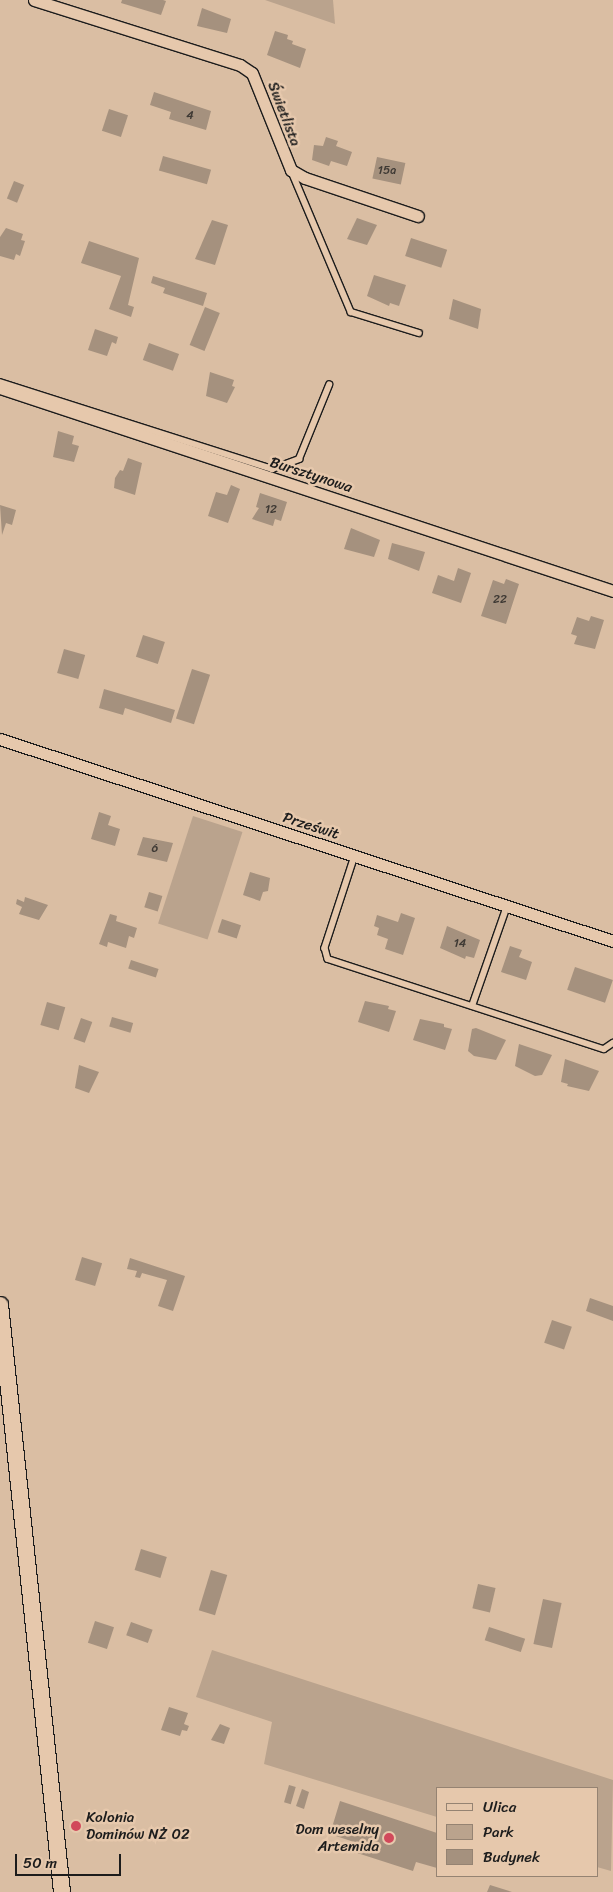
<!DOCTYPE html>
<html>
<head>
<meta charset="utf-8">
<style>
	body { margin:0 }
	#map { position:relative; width:613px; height:1892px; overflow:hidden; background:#dabea3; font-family:Sriracha,sans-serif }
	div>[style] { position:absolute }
	.green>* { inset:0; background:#baa38d; transform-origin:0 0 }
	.building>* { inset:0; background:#a5917e; transform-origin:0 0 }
	.roads { filter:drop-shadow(1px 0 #1c1c1c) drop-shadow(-1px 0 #1c1c1c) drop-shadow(0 1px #1c1c1c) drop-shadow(0 -1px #1c1c1c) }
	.lane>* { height:5.5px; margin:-2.75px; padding:0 2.75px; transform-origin:2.75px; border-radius:2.75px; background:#e6c8ac }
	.street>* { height:11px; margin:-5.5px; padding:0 5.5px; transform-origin:5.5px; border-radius:5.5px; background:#e6c8ac }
	.secondary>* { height:16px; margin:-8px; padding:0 8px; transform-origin:8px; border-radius:8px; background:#e6c8ac }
	.dots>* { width:14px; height:14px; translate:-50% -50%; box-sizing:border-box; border:2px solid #e6c8ac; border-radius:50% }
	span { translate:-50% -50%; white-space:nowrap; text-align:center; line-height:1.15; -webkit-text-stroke:5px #e6c8ac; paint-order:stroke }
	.number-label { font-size:12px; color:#3e3934 }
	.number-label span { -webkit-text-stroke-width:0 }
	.street-label { font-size:15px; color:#1c1c1c }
	.poi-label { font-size:15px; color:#1c1c1c }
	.left { translate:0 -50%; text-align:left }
	.right { translate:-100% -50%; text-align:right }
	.legend { position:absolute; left:436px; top:1787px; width:162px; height:90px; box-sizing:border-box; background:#e6c8ac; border:1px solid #958372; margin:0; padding:6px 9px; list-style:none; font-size:15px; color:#1c1c1c }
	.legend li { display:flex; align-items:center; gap:10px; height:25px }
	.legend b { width:25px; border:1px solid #958372 }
	.scale { position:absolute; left:15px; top:1854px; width:106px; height:22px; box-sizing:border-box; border:2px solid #1c1c1c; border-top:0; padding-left:6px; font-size:15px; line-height:18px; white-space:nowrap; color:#1c1c1c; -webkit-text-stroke:4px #e6c8ac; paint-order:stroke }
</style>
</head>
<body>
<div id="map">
	<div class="green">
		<i style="clip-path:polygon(265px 0,333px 0,335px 24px)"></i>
		<i style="left:193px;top:816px;width:52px;height:113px;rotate:18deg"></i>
		<i style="clip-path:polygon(212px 1650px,613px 1780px,611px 1871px,597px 1867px,597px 1788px,437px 1788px,437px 1817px,264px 1764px,272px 1722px,196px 1697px)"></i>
	</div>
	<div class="building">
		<i style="clip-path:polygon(122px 0,163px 0,166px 1px,161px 15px,121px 3px)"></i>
		<i style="clip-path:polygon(202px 8px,231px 19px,227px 33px,197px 26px)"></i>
		<i style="clip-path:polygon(275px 31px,288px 35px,287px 39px,293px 41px,292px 44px,306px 49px,300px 68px,267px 55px)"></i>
		<i style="clip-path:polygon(154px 92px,211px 111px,206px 130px,169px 119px,171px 112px,150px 105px)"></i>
		<i style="left:109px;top:109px;width:20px;height:23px;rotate:18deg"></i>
		<i style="clip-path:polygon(326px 137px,338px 141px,336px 146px,352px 152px,347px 166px,331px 161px,329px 166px,312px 160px,314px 145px,323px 146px)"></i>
		<i style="left:163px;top:156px;width:50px;height:15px;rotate:16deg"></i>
		<i style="left:377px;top:157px;width:29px;height:22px;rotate:12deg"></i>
		<i style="left:14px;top:181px;width:11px;height:19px;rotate:22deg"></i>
		<i style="clip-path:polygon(357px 218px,377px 225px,367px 245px,347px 239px)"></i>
		<i style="clip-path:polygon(212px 220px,228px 225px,215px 265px,195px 259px)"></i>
		<i style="clip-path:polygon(6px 228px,23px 234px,21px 240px,25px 241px,20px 256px,16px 254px,14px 260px,0 256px,0 237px)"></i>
		<i style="left:411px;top:238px;width:38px;height:19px;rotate:18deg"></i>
		<i style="clip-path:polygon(89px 241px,139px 258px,128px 305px,134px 307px,131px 317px,109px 309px,121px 276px,81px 263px)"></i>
		<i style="clip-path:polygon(374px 275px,406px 285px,399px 306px,390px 303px,389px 306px,367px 296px)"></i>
		<i style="clip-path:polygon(153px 276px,207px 293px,203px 306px,163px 293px,165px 288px,151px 283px)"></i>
		<i style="clip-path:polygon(453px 299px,481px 309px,478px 329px,449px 319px)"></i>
		<i style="left:205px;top:307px;width:16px;height:41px;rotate:22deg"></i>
		<i style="clip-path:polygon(95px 329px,118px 337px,116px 344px,112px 342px,107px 356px,88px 350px)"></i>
		<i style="left:149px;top:343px;width:32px;height:18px;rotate:20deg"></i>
		<i style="clip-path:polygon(210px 372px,234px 380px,232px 386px,235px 387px,227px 403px,206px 396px)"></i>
		<i style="clip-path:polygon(58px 431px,74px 436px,72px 444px,79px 446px,74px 462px,53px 457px)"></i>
		<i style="clip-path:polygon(128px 458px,142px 463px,135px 495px,114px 488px,115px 478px,120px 470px,123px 471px)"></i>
		<i style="clip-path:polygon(231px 485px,240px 489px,228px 523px,208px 516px,216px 492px,227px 495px)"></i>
		<i style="clip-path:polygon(260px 493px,287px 502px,281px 521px,275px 519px,273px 526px,252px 519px,259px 508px,256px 507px)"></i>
		<i style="clip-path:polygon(0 505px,16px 510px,12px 525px,6px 523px,2px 535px)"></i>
		<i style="clip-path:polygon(351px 528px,380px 540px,374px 557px,344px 549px)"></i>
		<i style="clip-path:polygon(392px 543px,425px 552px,419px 571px,388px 559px)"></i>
		<i style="clip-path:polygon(458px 568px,471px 573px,461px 603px,432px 593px,438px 575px,454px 581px)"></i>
		<i style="clip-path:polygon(506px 579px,519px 584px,506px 624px,481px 616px,493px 580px,504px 584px)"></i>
		<i style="clip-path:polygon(591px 616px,604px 620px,595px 649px,574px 644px,577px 636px,571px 634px,577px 617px,589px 621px)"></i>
		<i style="left:143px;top:635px;width:23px;height:23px;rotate:18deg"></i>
		<i style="left:64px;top:649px;width:22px;height:25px;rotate:16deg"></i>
		<i style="left:192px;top:669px;width:19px;height:52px;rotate:18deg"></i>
		<i style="clip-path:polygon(104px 689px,175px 710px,171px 723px,125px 708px,123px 715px,99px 708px)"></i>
		<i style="clip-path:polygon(99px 812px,111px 816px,108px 825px,120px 829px,115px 846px,91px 839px)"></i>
		<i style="clip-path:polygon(143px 837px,173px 843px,167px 862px,137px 855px)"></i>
		<i style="clip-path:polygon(250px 872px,270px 878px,268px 891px,263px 892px,260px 901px,243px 895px)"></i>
		<i style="left:149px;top:892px;width:14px;height:16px;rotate:17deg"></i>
		<i style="clip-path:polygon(25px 897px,48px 905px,39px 920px,19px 914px,22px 907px,16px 904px,17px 899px,24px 902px)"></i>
		<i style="clip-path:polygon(401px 913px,415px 918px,403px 955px,385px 949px,388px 939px,377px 935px,379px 928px,374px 926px,377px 915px,398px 922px)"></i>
		<i style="clip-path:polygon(110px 914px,117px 916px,116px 921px,137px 928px,134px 938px,129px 936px,126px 948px,108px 942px,107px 947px,99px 944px)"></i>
		<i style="left:222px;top:919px;width:20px;height:14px;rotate:18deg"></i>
		<i style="clip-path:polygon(447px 926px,480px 940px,474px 958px,466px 956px,465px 959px,440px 948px)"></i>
		<i style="clip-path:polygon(510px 946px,522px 950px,519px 957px,532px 962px,526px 980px,501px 972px)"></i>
		<i style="left:131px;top:960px;width:29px;height:9px;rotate:18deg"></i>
		<i style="left:575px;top:967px;width:40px;height:24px;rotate:19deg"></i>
		<i style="clip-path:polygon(365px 1001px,389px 1006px,388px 1009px,396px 1011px,389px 1032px,358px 1022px)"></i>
		<i style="left:47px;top:1002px;width:19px;height:24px;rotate:16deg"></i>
		<i style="left:112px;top:1017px;width:22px;height:10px;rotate:16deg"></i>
		<i style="left:81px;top:1018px;width:12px;height:22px;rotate:20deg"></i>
		<i style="clip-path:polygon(420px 1019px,444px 1024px,444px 1027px,452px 1029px,445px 1050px,413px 1040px)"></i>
		<i style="clip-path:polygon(476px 1028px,506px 1040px,496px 1060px,474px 1056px,468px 1051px,472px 1029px)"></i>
		<i style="clip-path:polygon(519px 1044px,552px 1055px,542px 1075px,535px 1076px,515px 1066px)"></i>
		<i style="clip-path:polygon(565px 1059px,599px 1071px,589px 1091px,567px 1086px,568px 1084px,561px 1082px)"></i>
		<i style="clip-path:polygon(79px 1065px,99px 1072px,89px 1093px,75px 1088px)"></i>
		<i style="left:82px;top:1257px;width:21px;height:24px;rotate:17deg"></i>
		<i style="clip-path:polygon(130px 1258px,185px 1276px,173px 1311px,158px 1306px,167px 1280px,142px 1273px,140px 1278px,135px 1277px,137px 1271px,127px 1269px)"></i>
		<i style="clip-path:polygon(590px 1298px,613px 1306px,613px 1321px,586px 1311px)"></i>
		<i style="left:552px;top:1320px;width:21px;height:24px;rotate:19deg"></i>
		<i style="left:141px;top:1549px;width:27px;height:22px;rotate:17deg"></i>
		<i style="left:211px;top:1570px;width:17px;height:42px;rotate:17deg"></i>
		<i style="left:478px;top:1584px;width:18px;height:25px;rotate:13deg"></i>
		<i style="left:543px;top:1599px;width:19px;height:46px;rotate:12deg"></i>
		<i style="left:95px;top:1621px;width:20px;height:23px;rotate:18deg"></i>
		<i style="left:131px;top:1622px;width:23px;height:14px;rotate:20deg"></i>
		<i style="left:489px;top:1627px;width:38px;height:14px;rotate:18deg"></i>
		<i style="clip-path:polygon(169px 1707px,188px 1713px,184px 1724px,189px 1726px,187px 1731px,182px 1730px,180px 1736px,161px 1730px)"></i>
		<i style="clip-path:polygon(220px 1724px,230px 1728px,224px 1744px,211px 1740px)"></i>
		<i style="left:289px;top:1785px;width:7px;height:18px;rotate:16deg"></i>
		<i style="clip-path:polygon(302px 1789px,309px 1792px,304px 1809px,296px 1806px)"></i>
		<i style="clip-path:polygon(340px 1801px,437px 1833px,437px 1868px,416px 1862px,413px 1871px,351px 1851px,354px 1842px,330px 1834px)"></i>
		<i style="clip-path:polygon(490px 1885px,512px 1892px,487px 1892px)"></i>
	</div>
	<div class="roads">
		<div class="lane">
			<i style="left:292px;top:172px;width:152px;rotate:67.1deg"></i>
			<i style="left:351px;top:312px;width:71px;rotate:17.2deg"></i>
			<i style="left:0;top:382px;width:286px;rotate:17.7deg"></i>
			<i style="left:272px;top:469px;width:29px;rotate:-20deg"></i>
			<i style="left:299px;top:459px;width:80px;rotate:-67.9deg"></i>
			<i style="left:355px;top:856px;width:97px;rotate:108.1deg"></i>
			<i style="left:325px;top:948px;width:11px;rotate:75deg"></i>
			<i style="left:328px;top:959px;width:290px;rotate:18.1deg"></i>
			<i style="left:604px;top:1049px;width:11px;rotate:-34deg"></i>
			<i style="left:472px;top:1006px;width:106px;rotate:-70.7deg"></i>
		</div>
		<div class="street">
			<i style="left:34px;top:0;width:216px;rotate:17.5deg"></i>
			<i style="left:240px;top:65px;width:14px;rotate:34deg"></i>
			<i style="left:252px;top:73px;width:105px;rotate:68.1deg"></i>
			<i style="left:291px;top:170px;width:16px;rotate:30deg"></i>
			<i style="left:305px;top:178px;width:119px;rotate:18.6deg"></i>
			<i style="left:0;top:388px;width:646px;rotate:18.32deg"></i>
			<i style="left:0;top:739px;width:645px;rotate:18.24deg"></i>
		</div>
		<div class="secondary">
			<i style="left:0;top:1305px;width:590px;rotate:83.97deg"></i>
		</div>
	</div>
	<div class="dots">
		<i style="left:76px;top:1826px;background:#d1495b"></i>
		<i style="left:389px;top:1838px;background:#d1495b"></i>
	</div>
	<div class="number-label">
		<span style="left:190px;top:116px">4</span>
		<span style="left:387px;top:171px">15a</span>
		<span style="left:271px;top:510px">12</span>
		<span style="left:500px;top:600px">22</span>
		<span style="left:155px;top:849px">6</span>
		<span style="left:460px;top:944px">14</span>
	</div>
	<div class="street-label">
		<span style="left:284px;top:114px;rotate:69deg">Świetlista</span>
		<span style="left:311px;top:475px;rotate:18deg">Bursztynowa</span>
		<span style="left:311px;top:826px;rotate:18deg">Prześwit</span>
	</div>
	<div class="poi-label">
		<span class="left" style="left:86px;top:1826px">Kolonia<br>Dominów NŻ 02</span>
		<span class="right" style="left:379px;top:1838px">Dom weselny<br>Artemida</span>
	</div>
	<ul class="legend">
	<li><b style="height:6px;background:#e6c8ac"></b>Ulica</li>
	<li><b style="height:14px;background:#baa38d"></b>Park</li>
	<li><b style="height:14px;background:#a5917e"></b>Budynek</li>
	</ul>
	<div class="scale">50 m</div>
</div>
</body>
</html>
